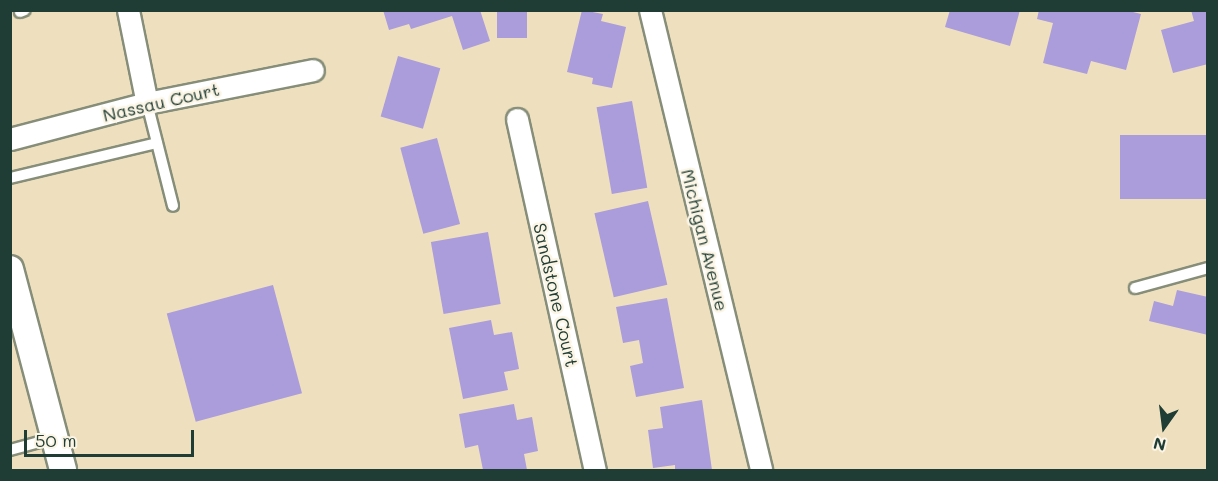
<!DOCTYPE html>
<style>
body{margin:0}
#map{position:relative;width:1218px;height:481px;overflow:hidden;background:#eee0be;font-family:Mali,sans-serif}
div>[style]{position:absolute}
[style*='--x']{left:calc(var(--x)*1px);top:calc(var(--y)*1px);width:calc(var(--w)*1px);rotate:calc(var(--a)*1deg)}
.building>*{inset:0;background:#ab9cdb;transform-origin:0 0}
.roads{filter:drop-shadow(2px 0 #868e79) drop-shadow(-2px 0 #868e79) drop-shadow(0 2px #868e79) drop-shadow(0 -2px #868e79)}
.service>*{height:10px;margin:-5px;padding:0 5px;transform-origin:5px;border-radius:5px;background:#fff}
.minor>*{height:21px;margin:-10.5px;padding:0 10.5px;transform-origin:10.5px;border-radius:10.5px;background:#fff}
.tertiary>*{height:26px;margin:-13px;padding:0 13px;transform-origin:13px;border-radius:13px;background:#fff}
span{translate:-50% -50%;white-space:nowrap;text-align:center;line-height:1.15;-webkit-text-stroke:5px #fcf5e5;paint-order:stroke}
.street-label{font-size:18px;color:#1f3d34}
.frame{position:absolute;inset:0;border:12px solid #1f3d34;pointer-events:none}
.north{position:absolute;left:1134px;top:397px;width:60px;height:60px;-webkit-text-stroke:4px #fcf5e5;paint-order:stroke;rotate:194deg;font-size:16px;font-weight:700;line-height:24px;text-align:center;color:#1f3d34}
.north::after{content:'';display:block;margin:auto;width:21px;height:27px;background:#1f3d34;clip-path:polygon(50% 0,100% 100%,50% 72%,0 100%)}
.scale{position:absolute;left:24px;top:430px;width:170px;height:27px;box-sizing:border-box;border:3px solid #1f3d34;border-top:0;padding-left:8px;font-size:18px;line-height:21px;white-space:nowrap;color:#1f3d34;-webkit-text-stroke:4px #fcf5e5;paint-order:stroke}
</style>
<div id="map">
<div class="building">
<i style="clip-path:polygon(383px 10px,480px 10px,490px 41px,463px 50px,452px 16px,411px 29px,409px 24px,389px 30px)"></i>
<i style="left:497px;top:10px;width:30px;height:28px"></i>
<i style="clip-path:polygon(582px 10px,603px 14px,601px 21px,626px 27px,612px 88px,592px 84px,593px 78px,567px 72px)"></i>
<i style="clip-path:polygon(950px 10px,1020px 10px,1010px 46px,945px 27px)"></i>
<i style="clip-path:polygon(1039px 10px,1125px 10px,1141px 14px,1126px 70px,1091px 61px,1087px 74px,1043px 63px,1053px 23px,1037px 19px)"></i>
<i style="clip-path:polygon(1191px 10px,1208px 10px,1208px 64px,1173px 73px,1161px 30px,1194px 21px)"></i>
<i style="left:398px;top:56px;width:44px;height:63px;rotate:16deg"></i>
<i style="left:632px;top:101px;width:88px;height:36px;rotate:80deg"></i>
<i style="left:1208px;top:135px;width:64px;height:88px;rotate:90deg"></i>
<i style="left:437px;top:138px;width:89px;height:38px;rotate:75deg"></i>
<i style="left:648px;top:201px;width:86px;height:55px;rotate:77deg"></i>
<i style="left:488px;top:232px;width:73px;height:58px;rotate:80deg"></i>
<i style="left:273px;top:285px;width:112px;height:110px;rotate:75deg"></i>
<i style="clip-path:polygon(1177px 290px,1208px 297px,1208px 335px,1149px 321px,1154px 301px,1173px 306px)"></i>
<i style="clip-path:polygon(667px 298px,684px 388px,636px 397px,630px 366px,643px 363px,639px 340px,623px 343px,616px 307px)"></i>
<i style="clip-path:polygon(491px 320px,494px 335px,512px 332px,519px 369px,504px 372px,508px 390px,463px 399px,449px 328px)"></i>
<i style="clip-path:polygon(702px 400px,712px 470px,675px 470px,675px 465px,653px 468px,648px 430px,663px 428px,660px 407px)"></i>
<i style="clip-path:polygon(514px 404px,517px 420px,532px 417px,538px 451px,524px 454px,527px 470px,483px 470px,478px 445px,465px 448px,459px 414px)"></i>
</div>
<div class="roads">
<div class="service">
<i style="--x:20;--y:12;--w:5;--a:-22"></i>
<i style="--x:147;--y:103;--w:106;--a:75.8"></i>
<i style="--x:10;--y:178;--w:151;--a:-13.4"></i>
<i style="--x:1135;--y:288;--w:76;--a:-15.3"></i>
<i style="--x:10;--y:450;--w:46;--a:-15.3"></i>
</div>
<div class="minor">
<i style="--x:128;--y:10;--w:95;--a:78.5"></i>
<i style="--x:650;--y:10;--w:473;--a:76.4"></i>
<i style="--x:517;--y:119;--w:360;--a:77.5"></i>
<i style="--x:10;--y:139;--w:142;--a:-14.7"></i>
<i style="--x:147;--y:103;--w:169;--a:-11.2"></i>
</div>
<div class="tertiary">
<i style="--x:10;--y:269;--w:208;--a:75.2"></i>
</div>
</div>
<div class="street-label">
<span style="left:161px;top:102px;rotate:-13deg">Nassau Court</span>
<span style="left:705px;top:240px;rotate:76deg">Michigan Avenue</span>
<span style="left:556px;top:295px;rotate:77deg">Sandstone Court</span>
</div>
<div class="frame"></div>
<div class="north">N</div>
<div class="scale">50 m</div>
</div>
